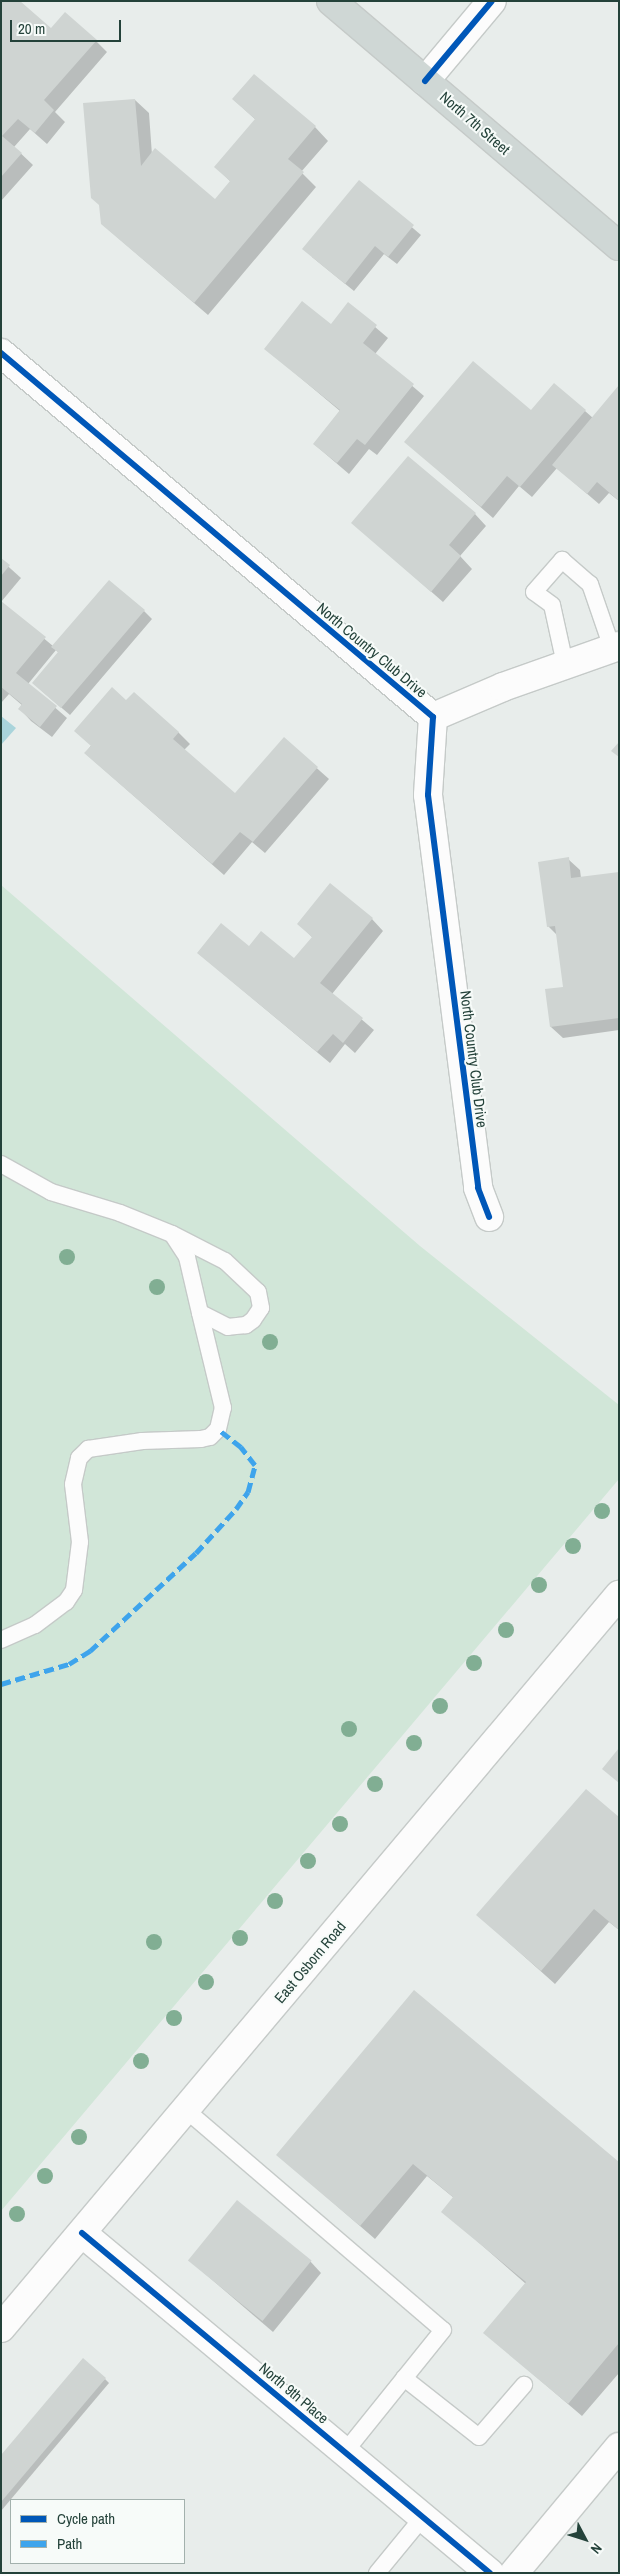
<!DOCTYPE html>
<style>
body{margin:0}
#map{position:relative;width:620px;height:2574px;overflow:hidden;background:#e8edeb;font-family:"Archivo Narrow",sans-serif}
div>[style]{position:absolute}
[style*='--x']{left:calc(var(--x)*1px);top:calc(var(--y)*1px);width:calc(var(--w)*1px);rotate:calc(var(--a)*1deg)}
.green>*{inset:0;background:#d1e6d8}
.water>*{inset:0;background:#a9d4db}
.shadow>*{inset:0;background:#0003}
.building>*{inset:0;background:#cfd4d2;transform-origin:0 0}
.roads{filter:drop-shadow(1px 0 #c5cac8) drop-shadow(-1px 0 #c5cac8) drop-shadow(0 1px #c5cac8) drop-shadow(0 -1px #c5cac8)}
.service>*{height:16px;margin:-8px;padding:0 8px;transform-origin:8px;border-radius:8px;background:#fcfcfc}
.minor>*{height:28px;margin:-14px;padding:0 14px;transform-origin:14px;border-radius:14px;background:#fcfcfc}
.secondary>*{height:28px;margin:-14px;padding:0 14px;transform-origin:14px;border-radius:14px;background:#fcfcfc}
.primary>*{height:28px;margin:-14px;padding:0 14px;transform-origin:14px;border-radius:14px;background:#cfd7d5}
.quiet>*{height:5px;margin-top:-2.5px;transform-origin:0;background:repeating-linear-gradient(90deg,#3ea4ec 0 10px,transparent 0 15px)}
.cycleway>*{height:6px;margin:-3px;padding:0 3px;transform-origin:3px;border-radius:3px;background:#0057b8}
.trees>*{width:16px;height:16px;margin:-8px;border-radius:50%;background:#81ae93}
span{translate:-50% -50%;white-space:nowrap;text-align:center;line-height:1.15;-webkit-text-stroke:4px #f7fbf9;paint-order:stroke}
.street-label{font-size:15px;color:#24423a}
.frame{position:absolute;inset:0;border:2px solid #24423a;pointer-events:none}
.legend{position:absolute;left:10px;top:2499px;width:175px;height:65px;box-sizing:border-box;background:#f7fbf9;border:1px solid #a3b1ad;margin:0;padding:6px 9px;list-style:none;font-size:15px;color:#24423a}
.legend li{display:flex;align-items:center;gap:10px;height:25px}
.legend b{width:25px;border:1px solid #a3b1ad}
.north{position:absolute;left:560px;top:2514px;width:50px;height:50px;-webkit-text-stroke:4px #f7fbf9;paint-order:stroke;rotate:130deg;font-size:14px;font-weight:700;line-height:20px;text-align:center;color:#24423a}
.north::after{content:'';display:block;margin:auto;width:18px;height:22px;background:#24423a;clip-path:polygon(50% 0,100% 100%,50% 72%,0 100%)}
.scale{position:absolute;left:10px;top:20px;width:111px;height:22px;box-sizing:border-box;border:2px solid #24423a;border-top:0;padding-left:6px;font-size:15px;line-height:18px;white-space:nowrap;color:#24423a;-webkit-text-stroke:4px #f7fbf9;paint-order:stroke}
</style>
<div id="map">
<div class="green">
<i style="clip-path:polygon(1px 885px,420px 1246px,619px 1405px,619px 1479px,1px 2211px)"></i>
</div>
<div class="water">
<i style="clip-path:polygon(1px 716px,16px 728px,1px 745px)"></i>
</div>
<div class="shadow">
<i style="clip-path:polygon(1px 1px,51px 30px,96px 41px,107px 52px,55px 112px,65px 122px,47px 144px,30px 129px,14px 147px,33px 165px,1px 201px)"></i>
<i style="clip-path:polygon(233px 99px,315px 127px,328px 141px,301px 172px,316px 187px,208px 315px,102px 224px,135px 100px,149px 113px,152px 155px,215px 201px,231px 182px,216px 167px,256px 120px)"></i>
<i style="clip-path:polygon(359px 182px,421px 235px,397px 264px,384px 254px,354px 291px,312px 257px)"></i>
<i style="clip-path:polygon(348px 304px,388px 338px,375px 354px,424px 396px,377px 455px,369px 449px,349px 474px,314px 444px,340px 411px,266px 349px,331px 326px)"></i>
<i style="clip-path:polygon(619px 387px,619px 501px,609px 493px,599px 504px,557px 468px,532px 497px,519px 486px,493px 518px,406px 442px,531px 412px,585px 411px,593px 418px)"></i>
<i style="clip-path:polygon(475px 514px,486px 526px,460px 556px,472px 569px,443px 602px,353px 523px)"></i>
<i style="clip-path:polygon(1px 560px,21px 578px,1px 602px)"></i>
<i style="clip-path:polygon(1px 603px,53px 646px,144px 611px,152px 619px,70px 715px,42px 691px,59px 653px,56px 650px,28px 684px,67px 718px,52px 737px,31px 721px,20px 709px,23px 706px,9px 694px,1px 703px)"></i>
<i style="clip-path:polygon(127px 702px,178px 732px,190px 744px,184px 750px,236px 795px,284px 739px,329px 779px,265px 853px,252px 842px,224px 875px,85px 753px)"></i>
<i style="clip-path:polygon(568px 859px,580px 870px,581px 878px,619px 873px,619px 1030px,563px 1038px,551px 1027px,564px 988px,557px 935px,548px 926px)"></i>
<i style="clip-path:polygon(372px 919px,383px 931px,332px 994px,374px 1030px,355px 1053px,345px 1044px,330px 1063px,198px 953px,249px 948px,295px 960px,313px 938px,299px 924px)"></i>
<i style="clip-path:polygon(619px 1819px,619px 1930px,609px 1922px,555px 1984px,478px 1915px)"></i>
<i style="clip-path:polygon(278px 2155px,619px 2164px,619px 2373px,582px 2416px,485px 2333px,526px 2284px,443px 2211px,454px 2198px,427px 2176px,375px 2239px)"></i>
<i style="clip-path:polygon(189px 2260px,310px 2261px,321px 2273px,273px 2332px)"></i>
<i style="clip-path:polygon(105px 2379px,109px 2383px,1px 2511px,1px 2457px)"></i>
</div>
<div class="building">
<i style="clip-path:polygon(1px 1px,20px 1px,51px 28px,65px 12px,97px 40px,44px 100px,54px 110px,35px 133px,18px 119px,2px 136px,22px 153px,1px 177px)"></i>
<i style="clip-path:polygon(254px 74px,316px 126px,288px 159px,304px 172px,194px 303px,101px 224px,99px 205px,91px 198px,83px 103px,135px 99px,141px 166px,155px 148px,215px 199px,230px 181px,214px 167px,255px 119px,232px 99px)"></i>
<i style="clip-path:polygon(359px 180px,414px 225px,388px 257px,375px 246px,345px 284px,302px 249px)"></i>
<i style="clip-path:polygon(302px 301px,331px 324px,348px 302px,377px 325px,363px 343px,414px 384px,365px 445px,357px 439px,337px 463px,313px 444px,340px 410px,264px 349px)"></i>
<i style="clip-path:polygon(473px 361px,531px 410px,554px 383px,586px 410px,520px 487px,507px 476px,481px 507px,404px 442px)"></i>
<i style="clip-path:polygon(619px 385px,619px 501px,597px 482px,587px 494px,552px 465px)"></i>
<i style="clip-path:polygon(408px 456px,476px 513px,449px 545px,461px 556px,431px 592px,351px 523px)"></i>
<i style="clip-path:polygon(1px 558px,10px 565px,1px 576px)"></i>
<i style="clip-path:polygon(109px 580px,145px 610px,61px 708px,32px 683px,58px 652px,51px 647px)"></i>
<i style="clip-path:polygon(1px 601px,46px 637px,16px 673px,57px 706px,40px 727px,18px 709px,22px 704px,1px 687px)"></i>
<i style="clip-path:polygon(112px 687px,126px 700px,134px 692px,179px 732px,173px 739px,235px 793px,284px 737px,318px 767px,253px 842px,240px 832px,212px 864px,84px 753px,91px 746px,74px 731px)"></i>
<i style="clip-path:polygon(619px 742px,619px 757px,611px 751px)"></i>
<i style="clip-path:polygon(569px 857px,571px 878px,619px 872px,619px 1018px,550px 1027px,545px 989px,563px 987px,555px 926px,547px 927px,538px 862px)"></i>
<i style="clip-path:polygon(330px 883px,373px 918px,320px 983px,363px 1018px,343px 1043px,333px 1034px,317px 1052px,197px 953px,221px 923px,249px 946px,261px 931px,294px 958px,312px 937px,297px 924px)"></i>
<i style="clip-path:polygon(619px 1748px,619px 1783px,602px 1769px)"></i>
<i style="clip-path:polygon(586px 1789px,619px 1817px,619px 1930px,594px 1909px,541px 1971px,476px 1915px)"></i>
<i style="clip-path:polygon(414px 1990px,619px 2162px,619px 2343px,568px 2404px,483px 2333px,526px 2282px,441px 2212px,453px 2197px,413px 2164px,360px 2226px,276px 2155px)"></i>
<i style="left:237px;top:2200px;width:96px;height:78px;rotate:39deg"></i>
<i style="clip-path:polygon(83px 2358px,106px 2378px,1px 2502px,1px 2455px)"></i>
</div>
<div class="roads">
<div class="service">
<i style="--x:565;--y:664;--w:60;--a:-102.4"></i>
<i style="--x:552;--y:605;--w:22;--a:-144"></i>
<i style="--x:534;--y:592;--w:43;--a:-48.8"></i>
<i style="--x:562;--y:560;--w:37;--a:41"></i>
<i style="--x:590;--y:584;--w:68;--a:71"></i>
<i style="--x:1;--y:1164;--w:57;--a:29.2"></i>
<i style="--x:51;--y:1192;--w:72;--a:16.9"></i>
<i style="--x:120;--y:1213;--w:56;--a:22"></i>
<i style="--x:172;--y:1234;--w:59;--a:27"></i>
<i style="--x:225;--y:1261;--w:45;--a:43.2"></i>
<i style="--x:258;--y:1292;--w:16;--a:79"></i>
<i style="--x:261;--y:1308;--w:14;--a:124"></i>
<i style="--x:253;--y:1320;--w:9;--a:144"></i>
<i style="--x:246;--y:1325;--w:18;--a:174"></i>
<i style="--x:228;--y:1327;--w:31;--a:-153"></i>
<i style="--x:200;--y:1313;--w:57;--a:-103.1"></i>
<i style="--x:187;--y:1257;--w:27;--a:-123"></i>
<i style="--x:1;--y:1640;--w:37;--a:-24"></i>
<i style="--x:35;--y:1625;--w:39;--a:-37"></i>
<i style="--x:66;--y:1602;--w:14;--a:-56"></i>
<i style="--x:74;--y:1590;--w:48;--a:-82.9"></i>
<i style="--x:80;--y:1542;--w:58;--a:-96.9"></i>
<i style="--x:73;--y:1484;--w:27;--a:-77"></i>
<i style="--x:79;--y:1458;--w:13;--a:-45"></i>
<i style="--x:88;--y:1449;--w:55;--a:-8.4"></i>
<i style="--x:142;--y:1441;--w:59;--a:-1.9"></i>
<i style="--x:201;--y:1439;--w:9;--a:-13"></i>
<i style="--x:210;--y:1437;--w:11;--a:-45"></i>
<i style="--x:218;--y:1429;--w:22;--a:-77"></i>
<i style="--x:223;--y:1408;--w:98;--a:-103.6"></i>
<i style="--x:186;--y:2110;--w:338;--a:40.6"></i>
<i style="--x:443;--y:2330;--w:156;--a:128.8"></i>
<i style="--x:404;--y:2378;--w:95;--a:38.2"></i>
<i style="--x:479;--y:2437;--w:69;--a:-49.1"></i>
<i style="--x:377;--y:2573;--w:72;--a:-50.6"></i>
</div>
<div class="minor">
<i style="--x:425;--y:81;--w:104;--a:-50.1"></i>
<i style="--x:1;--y:353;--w:565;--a:40.12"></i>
<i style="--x:433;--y:717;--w:78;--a:93.7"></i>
<i style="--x:428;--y:795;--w:396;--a:82.7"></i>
<i style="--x:478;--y:1188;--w:31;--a:69"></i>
<i style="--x:433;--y:717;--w:76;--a:-23.2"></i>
<i style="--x:503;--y:687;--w:123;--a:-19.5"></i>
<i style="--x:82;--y:2233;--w:531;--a:39.81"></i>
<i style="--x:514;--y:2573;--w:164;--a:-50.2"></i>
</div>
<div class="secondary">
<i style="--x:1;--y:2328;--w:959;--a:-49.87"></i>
</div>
<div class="primary">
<i style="--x:331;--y:1;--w:378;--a:40.4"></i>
</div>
</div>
<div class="quiet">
<i style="--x:1;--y:1684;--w:71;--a:-16.4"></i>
<i style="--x:69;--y:1664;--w:25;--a:-32"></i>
<i style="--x:90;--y:1651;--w:144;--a:-42.8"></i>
<i style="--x:196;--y:1553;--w:59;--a:-47.7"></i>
<i style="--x:236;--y:1509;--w:21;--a:-55"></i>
<i style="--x:248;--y:1492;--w:28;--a:-75"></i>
<i style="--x:255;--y:1465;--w:23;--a:-128"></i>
<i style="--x:241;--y:1447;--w:29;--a:-142"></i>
</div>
<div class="cycleway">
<i style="--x:425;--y:81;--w:104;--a:-50.1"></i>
<i style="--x:1;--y:353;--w:565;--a:40.12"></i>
<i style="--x:433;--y:717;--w:78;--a:93.7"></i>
<i style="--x:428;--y:795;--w:396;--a:82.7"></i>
<i style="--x:478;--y:1188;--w:31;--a:69"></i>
<i style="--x:82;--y:2233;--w:531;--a:39.81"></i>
</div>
<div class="trees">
<i style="left:67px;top:1257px"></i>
<i style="left:157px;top:1287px"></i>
<i style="left:270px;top:1342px"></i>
<i style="left:602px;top:1511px"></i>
<i style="left:573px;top:1546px"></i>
<i style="left:539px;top:1585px"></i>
<i style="left:506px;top:1630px"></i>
<i style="left:474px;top:1663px"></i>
<i style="left:440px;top:1706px"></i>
<i style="left:349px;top:1729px"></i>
<i style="left:414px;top:1743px"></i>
<i style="left:375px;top:1784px"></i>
<i style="left:340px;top:1824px"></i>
<i style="left:308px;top:1861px"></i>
<i style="left:275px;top:1901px"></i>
<i style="left:240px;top:1938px"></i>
<i style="left:154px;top:1942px"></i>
<i style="left:206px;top:1982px"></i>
<i style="left:174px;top:2018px"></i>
<i style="left:141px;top:2061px"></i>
<i style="left:79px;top:2137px"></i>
<i style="left:45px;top:2176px"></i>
<i style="left:17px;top:2214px"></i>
</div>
<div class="street-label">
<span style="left:475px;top:123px;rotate:41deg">North 7th Street</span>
<span style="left:372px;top:650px;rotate:40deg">North Country Club Drive</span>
<span style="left:474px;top:1059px;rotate:83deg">North Country Club Drive</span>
<span style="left:310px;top:1962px;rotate:-50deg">East Osborn Road</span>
<span style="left:294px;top:2393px;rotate:40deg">North 9th Place</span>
</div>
<div class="frame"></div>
<ul class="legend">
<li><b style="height:6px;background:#0057b8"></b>Cycle path</li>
<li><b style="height:6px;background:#3ea4ec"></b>Path</li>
</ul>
<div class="north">N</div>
<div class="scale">20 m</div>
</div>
